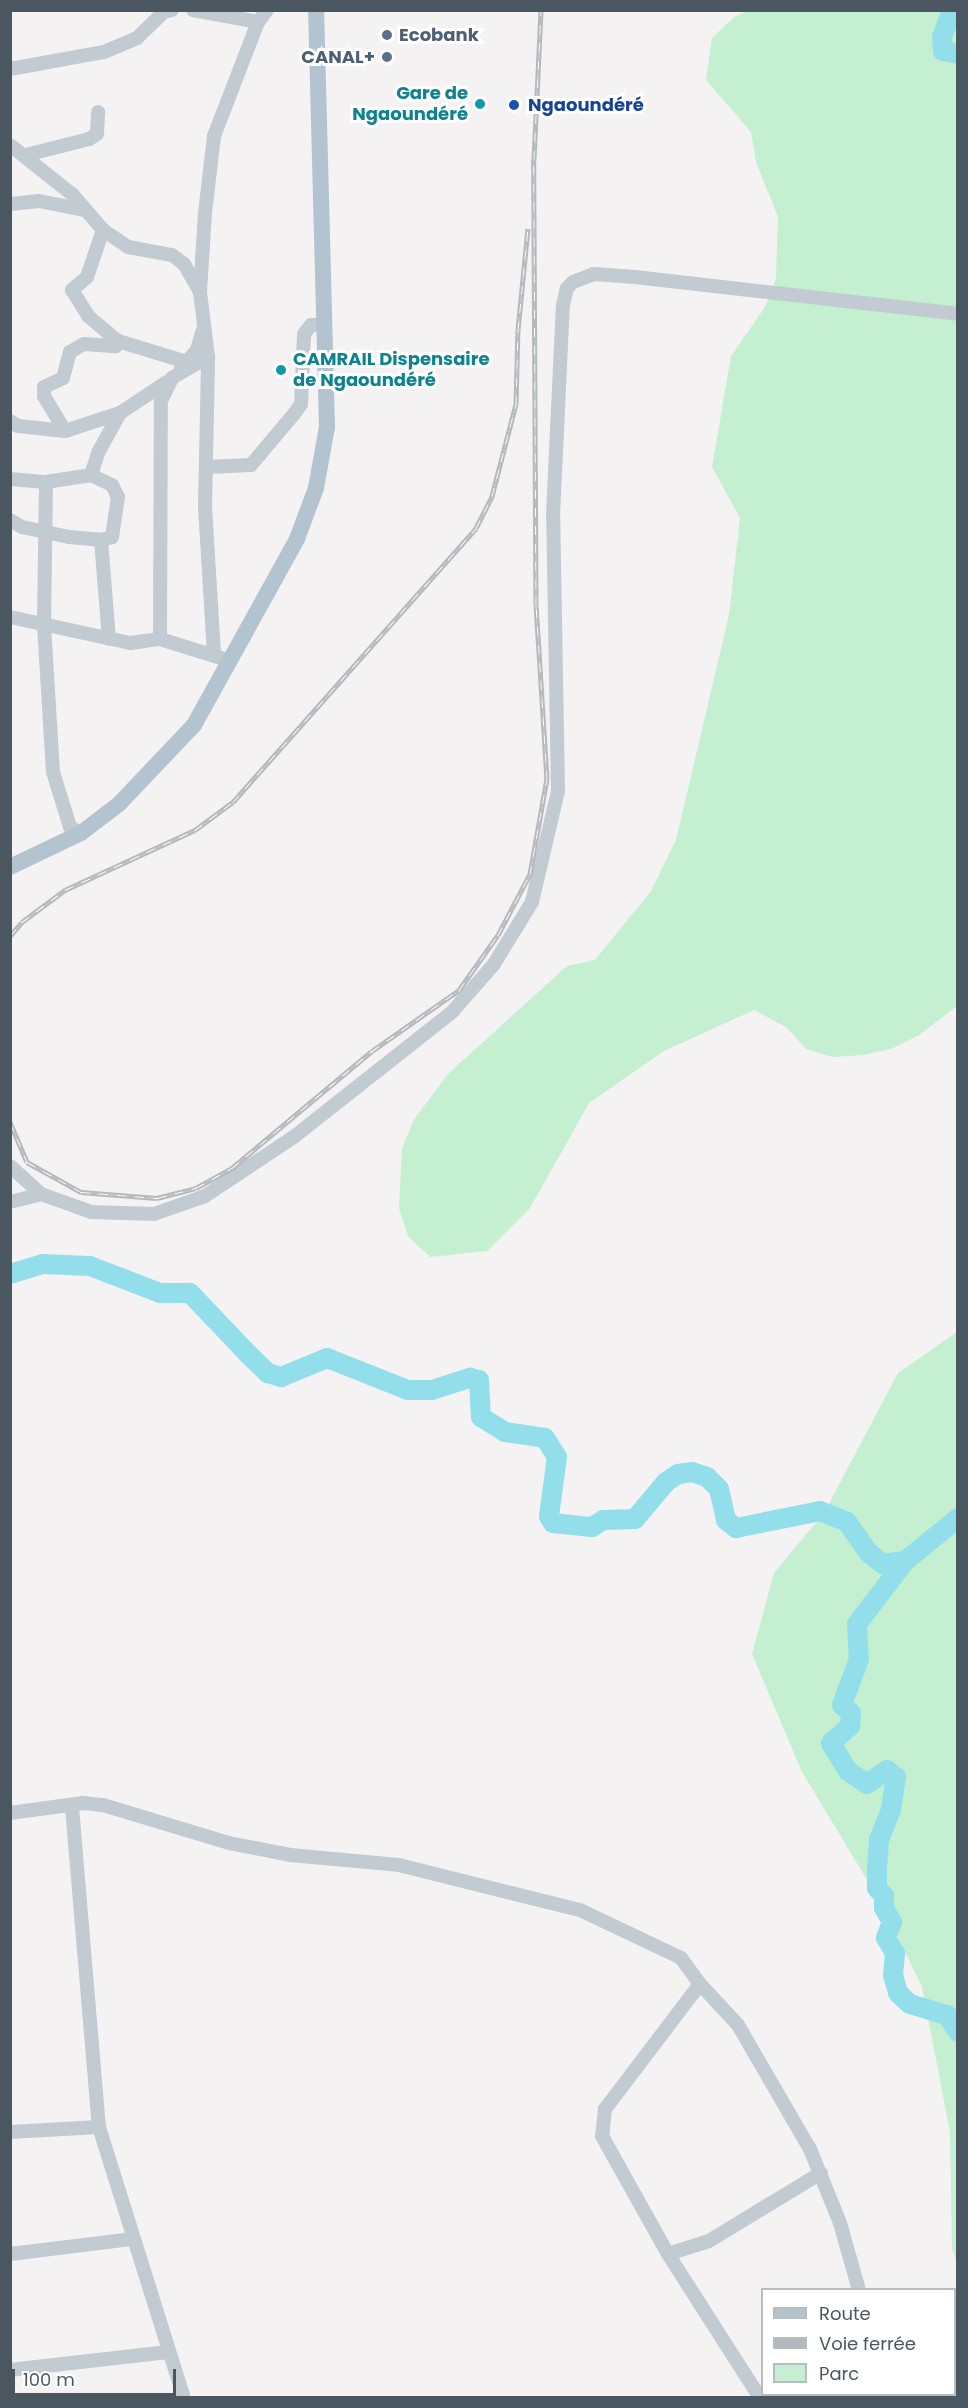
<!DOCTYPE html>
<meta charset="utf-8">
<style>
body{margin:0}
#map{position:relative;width:968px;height:2408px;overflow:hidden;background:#f4f2f3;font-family:Poppins,sans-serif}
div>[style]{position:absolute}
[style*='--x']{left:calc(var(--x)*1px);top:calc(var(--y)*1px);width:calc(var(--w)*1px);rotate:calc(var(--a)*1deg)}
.green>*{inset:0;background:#c4efd1}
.river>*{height:20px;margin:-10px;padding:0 10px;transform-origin:10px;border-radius:10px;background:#92dfeb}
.minor>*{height:14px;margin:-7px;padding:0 7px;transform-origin:7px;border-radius:7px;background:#c1cbd1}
.major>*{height:16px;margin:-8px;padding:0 8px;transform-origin:8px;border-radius:8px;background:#b3c4d0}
.rail>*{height:5px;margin-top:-2.5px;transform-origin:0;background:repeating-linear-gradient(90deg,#fff 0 9px,#b5b8bc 0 18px);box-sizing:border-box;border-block:2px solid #b5b8bc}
.dots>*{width:16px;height:16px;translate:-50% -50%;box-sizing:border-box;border:3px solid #fff;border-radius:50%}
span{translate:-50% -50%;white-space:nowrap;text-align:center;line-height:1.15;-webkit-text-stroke:6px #fff;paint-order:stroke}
.service-label{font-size:18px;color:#4e5e75;font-weight:700}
.left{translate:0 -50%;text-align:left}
.right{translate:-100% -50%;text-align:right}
.culture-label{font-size:18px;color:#0d838f;font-weight:700}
.transit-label{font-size:18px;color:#164399;font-weight:700}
.frame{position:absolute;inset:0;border:12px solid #4a5760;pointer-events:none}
.legend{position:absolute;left:761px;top:2288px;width:195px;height:108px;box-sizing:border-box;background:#fff;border:2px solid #b7bcbf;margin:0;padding:8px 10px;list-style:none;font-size:18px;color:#4a5760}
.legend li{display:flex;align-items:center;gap:12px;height:30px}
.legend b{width:30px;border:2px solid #b7bcbf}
.scale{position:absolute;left:12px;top:2369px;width:164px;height:27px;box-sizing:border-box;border:3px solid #4a5760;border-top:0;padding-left:8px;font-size:18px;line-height:21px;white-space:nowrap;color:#4a5760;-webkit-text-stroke:4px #fff;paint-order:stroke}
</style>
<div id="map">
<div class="green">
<i style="clip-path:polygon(748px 11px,957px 11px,957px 1006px,919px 1035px,891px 1049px,863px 1055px,833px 1057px,806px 1049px,786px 1027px,754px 1010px,664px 1051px,589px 1103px,530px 1208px,487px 1251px,430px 1257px,408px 1236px,399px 1208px,402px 1149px,413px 1121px,448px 1074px,567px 966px,595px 960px,651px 891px,676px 840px,729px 615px,740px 518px,712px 467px,731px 356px,765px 307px,776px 278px,778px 217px,756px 162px,751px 132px,706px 80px,712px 38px,734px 17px)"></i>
<i style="clip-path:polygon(957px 1332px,958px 1332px,957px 2263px,952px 2248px,950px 2132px,922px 1987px,884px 1908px,802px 1772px,752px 1654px,774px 1573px,824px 1513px,898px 1373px)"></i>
</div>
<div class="river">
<i style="--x:952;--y:10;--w:29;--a:110"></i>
<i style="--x:942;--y:37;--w:14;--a:86"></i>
<i style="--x:943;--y:51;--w:15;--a:11"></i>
<i style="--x:10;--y:1274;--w:34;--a:-17"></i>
<i style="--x:42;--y:1264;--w:48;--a:2.4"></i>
<i style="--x:90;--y:1266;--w:75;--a:21.1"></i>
<i style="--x:160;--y:1293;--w:30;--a:0"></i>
<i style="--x:190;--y:1293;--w:84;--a:46.4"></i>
<i style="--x:248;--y:1354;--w:28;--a:44"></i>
<i style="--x:268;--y:1373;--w:14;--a:17"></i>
<i style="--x:281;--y:1377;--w:50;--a:-22.4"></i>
<i style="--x:327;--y:1358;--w:87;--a:21.6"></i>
<i style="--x:408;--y:1390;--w:24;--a:0"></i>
<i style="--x:432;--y:1390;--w:40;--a:-18"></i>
<i style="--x:470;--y:1378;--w:9;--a:13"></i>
<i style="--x:479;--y:1380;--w:37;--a:87"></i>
<i style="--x:481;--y:1417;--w:28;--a:32"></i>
<i style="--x:505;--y:1432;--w:40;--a:8.5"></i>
<i style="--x:545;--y:1438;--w:22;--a:58"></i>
<i style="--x:557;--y:1457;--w:60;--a:97.7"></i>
<i style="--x:549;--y:1516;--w:8;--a:60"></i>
<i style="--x:553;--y:1523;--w:39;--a:6"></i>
<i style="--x:592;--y:1527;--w:13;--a:-32"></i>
<i style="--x:603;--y:1520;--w:32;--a:-2"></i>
<i style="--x:635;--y:1519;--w:48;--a:-50"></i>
<i style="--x:666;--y:1482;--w:14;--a:-34"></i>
<i style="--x:678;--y:1474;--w:14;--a:-8"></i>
<i style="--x:692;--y:1472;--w:16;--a:18"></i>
<i style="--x:707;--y:1477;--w:17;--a:45"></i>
<i style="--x:719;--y:1489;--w:32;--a:77"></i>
<i style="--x:726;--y:1520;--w:13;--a:39"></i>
<i style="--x:736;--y:1528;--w:86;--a:-11.4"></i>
<i style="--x:820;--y:1511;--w:29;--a:22"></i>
<i style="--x:847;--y:1522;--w:37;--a:55"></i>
<i style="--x:868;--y:1552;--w:19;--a:39"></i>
<i style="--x:883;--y:1564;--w:22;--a:-8"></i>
<i style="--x:958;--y:1518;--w:68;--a:140.9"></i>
<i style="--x:905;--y:1561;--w:79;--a:127.3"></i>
<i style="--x:857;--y:1624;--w:35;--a:87"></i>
<i style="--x:859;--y:1659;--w:49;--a:110.3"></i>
<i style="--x:842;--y:1705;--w:12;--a:42"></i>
<i style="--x:851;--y:1713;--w:13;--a:94"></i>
<i style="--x:850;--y:1726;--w:25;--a:138"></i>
<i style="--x:831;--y:1743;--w:33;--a:59"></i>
<i style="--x:848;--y:1771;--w:23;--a:34"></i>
<i style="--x:867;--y:1784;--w:24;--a:-35"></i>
<i style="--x:887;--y:1770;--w:11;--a:38"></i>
<i style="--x:896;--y:1777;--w:33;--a:99"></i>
<i style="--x:891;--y:1810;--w:32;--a:112"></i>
<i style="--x:879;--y:1840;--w:29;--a:94"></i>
<i style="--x:877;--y:1869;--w:19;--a:90"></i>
<i style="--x:877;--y:1888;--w:11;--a:49"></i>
<i style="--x:884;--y:1896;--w:12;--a:90"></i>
<i style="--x:884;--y:1908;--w:16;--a:60"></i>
<i style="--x:892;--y:1922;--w:17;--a:111"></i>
<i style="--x:886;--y:1938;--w:17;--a:59"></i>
<i style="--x:895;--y:1953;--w:22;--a:95"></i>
<i style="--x:893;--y:1975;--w:19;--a:74"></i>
<i style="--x:898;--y:1993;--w:16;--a:43"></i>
<i style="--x:910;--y:2004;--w:39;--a:17"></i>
<i style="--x:947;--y:2015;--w:20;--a:57"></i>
</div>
<div class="minor">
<i style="--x:193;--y:10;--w:66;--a:10.5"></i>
<i style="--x:10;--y:69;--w:96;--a:-10.3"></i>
<i style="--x:104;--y:52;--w:36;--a:-23"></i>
<i style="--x:137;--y:38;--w:37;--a:-44"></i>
<i style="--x:164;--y:12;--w:8;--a:-14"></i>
<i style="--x:10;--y:145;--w:80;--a:38.4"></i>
<i style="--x:73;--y:195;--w:46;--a:49.4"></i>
<i style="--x:103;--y:230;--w:30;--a:34"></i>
<i style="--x:128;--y:247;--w:45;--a:10.3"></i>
<i style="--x:172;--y:255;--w:15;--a:37"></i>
<i style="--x:184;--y:264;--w:30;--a:60"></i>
<i style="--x:26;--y:155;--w:65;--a:-14.3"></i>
<i style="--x:89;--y:139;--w:9;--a:-32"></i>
<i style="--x:97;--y:134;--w:22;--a:-87"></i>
<i style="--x:10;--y:204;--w:29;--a:-6"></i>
<i style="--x:39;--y:201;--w:47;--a:11.1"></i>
<i style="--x:103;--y:230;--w:50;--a:108.8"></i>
<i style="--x:87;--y:277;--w:20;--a:139"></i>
<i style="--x:72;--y:290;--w:31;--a:58"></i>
<i style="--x:88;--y:316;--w:39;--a:40"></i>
<i style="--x:118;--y:341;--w:65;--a:17"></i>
<i style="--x:180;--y:360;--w:6;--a:51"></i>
<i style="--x:181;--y:368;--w:24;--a:-48"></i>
<i style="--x:197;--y:350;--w:19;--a:-74"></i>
<i style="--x:10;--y:421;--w:9;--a:32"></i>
<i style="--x:18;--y:426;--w:47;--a:6.1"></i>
<i style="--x:65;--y:431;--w:58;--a:-18.1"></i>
<i style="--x:120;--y:413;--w:56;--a:-33.4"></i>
<i style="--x:65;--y:431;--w:41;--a:-121"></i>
<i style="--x:44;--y:396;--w:9;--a:-90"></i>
<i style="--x:44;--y:387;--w:21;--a:-25"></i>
<i style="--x:63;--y:378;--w:27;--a:-75"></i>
<i style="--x:70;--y:352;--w:16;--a:-30"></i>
<i style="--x:84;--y:344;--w:32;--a:4"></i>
<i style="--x:116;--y:346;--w:5;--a:-68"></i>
<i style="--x:206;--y:467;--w:45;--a:-2.5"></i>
<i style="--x:251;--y:465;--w:67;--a:-49.9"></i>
<i style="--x:294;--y:414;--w:12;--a:-55"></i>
<i style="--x:301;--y:404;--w:70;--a:-87.5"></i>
<i style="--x:304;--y:334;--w:11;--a:-52"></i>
<i style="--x:311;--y:325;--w:13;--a:0"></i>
<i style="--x:10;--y:479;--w:36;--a:5"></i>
<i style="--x:46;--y:482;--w:46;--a:-8.8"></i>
<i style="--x:91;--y:475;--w:25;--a:-72"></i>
<i style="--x:99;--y:451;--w:43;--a:-61.1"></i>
<i style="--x:46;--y:482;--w:143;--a:90.8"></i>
<i style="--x:44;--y:625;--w:147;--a:86.5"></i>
<i style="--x:53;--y:772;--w:58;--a:72.8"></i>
<i style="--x:70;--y:827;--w:13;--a:29"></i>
<i style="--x:10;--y:520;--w:14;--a:30"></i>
<i style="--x:22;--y:527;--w:48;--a:12"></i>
<i style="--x:69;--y:537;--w:32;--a:5"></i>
<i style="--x:101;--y:540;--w:11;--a:-15"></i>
<i style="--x:112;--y:537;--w:40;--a:-81.5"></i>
<i style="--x:118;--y:497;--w:13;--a:-117"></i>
<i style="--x:112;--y:485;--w:23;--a:-155"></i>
<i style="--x:101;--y:540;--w:99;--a:85.4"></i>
<i style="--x:10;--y:617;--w:123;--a:12.2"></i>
<i style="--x:130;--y:643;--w:30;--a:-8"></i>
<i style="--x:160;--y:639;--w:64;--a:17.3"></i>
<i style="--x:160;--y:639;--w:238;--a:-89.8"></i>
<i style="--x:161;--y:401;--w:25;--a:-64"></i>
<i style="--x:172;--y:378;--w:42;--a:-30.3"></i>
<i style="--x:214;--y:654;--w:148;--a:-93.5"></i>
<i style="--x:205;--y:506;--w:149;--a:-88.8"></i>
<i style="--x:208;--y:357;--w:65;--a:-97"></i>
<i style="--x:200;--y:292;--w:79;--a:-86.4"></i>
<i style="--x:205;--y:213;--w:78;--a:-83.3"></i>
<i style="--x:214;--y:136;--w:122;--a:-68.9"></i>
<i style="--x:258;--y:22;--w:15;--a:-53"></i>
<i style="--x:10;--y:1166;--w:42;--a:42.1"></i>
<i style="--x:41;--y:1194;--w:53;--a:19.8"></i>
<i style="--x:91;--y:1212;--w:63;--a:1.8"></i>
<i style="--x:154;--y:1214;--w:54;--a:-19.4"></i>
<i style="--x:205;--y:1196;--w:108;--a:-33.7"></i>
<i style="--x:295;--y:1136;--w:201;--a:-38.3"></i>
<i style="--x:453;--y:1011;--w:62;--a:-48.9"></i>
<i style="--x:494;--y:964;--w:73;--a:-58.5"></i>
<i style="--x:532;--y:902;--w:114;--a:-76.8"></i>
<i style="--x:558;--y:791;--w:276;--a:-91"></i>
<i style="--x:553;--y:515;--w:210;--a:-87.3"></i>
<i style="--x:563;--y:305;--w:17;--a:-77"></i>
<i style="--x:567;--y:288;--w:8;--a:-45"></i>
<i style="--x:573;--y:282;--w:22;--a:-21"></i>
<i style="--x:594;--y:274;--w:41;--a:4.2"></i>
<i style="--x:635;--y:277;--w:325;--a:6.5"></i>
<i style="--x:10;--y:1202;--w:32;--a:-14"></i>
<i style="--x:72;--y:1807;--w:321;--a:85.2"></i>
<i style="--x:99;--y:2127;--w:284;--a:72.6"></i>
<i style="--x:10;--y:1813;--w:74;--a:-7.8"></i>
<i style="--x:83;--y:1803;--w:20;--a:6"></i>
<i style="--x:103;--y:1805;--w:132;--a:16.8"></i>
<i style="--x:229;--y:1843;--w:62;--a:11.1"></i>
<i style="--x:290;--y:1855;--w:109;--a:5.2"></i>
<i style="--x:399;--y:1865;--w:187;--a:14"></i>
<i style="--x:580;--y:1910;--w:112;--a:25.4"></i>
<i style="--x:681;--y:1958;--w:32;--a:54"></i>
<i style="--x:700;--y:1984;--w:157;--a:127.2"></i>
<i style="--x:605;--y:2109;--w:27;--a:96"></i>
<i style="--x:602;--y:2136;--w:135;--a:60.8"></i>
<i style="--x:668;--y:2254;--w:171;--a:57.4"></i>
<i style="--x:700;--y:1984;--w:56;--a:47.2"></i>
<i style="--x:738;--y:2025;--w:143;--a:59.9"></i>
<i style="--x:810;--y:2149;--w:80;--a:67.9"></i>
<i style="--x:840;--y:2223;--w:70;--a:74.2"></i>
<i style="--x:10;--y:2132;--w:89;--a:-3.2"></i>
<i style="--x:10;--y:2254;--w:124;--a:-7"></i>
<i style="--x:668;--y:2254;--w:43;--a:-17.6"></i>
<i style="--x:709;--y:2241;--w:131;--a:-31.3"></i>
<i style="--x:10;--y:2370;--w:159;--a:-6.5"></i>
<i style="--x:890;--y:2394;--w:4;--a:76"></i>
</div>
<div class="major">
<i style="--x:10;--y:867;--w:79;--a:-25.6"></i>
<i style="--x:81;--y:833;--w:48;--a:-37.3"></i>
<i style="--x:119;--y:804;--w:109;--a:-46.5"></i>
<i style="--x:194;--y:725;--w:213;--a:-61"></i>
<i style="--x:297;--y:539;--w:54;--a:-69.6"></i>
<i style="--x:316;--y:488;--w:62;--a:-79.8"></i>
<i style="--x:327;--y:427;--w:417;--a:-91.5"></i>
</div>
<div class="rail">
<i style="--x:10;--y:936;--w:18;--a:-49"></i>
<i style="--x:22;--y:922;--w:54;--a:-36.7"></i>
<i style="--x:65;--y:890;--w:143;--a:-24.8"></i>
<i style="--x:195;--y:830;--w:47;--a:-36.4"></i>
<i style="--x:233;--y:802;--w:366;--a:-48.4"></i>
<i style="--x:476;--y:528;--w:36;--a:-63"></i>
<i style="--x:492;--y:496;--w:95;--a:-75.4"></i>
<i style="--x:516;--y:404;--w:74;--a:-88.5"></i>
<i style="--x:518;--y:330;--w:102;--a:-84.4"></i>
<i style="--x:10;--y:1122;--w:43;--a:67"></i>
<i style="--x:27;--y:1162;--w:62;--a:29.1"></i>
<i style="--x:81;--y:1192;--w:76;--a:4.5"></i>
<i style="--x:157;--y:1198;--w:40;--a:-14.4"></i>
<i style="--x:196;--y:1188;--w:41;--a:-29.1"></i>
<i style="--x:232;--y:1168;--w:182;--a:-39.9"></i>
<i style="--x:372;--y:1051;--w:106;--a:-35"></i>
<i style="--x:459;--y:990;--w:67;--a:-54.7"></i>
<i style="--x:498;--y:935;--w:69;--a:-62.3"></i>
<i style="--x:530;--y:874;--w:97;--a:-79.9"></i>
<i style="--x:547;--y:779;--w:173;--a:-93.6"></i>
<i style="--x:536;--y:606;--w:447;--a:-90.3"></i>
<i style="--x:534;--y:159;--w:149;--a:-87.3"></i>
</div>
<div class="dots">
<i style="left:387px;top:35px;background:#5c6f8a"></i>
<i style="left:387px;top:57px;background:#5c6f8a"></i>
<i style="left:480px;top:104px;background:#0f9aa8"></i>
<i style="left:514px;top:105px;background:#1a4fb4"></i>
<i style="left:281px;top:370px;background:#0f9aa8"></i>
</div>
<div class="service-label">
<span class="left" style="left:399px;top:35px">Ecobank</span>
<span class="right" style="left:375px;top:57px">CANAL+</span>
</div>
<div class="culture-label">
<span class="right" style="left:468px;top:104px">Gare de<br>Ngaoundéré</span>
<span class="left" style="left:293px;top:370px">CAMRAIL Dispensaire<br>de Ngaoundéré</span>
</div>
<div class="transit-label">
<span class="left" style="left:528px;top:105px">Ngaoundéré</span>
</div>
<div class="frame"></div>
<ul class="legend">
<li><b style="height:8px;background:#b3c4d0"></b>Route</li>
<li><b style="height:8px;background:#b5b8bc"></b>Voie ferrée</li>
<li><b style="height:16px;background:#c4efd1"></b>Parc</li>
</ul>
<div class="scale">100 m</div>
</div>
